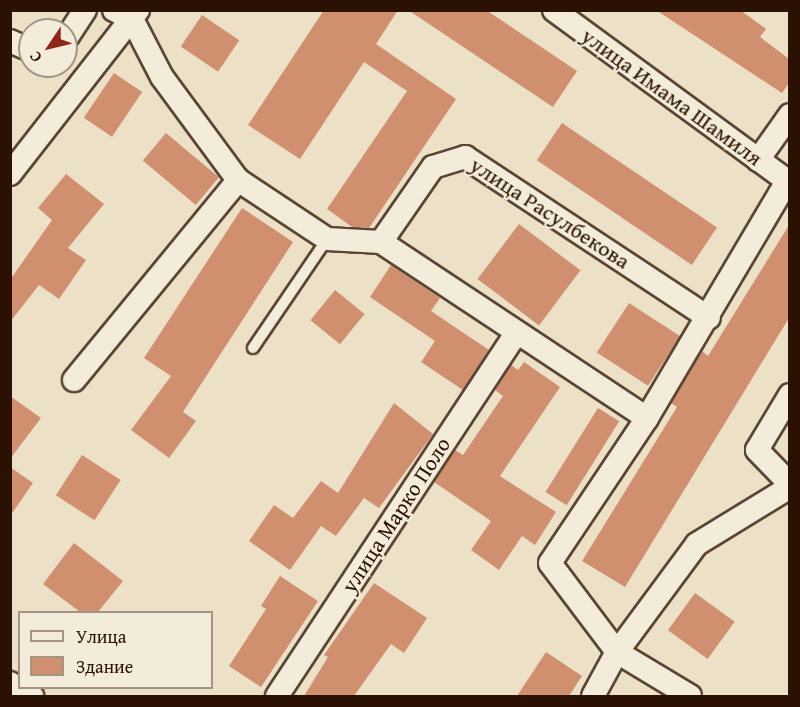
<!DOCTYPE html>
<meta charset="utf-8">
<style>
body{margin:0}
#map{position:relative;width:800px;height:707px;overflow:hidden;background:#ece1c6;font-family:"Gentium Book Plus",serif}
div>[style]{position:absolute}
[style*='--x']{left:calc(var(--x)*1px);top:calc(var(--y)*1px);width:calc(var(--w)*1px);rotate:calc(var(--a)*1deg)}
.building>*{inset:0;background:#d09070;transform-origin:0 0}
.roads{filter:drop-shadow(2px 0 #5a4534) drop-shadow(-2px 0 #5a4534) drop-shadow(0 2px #5a4534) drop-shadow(0 -2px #5a4534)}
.lane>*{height:10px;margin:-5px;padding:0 5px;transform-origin:5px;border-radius:5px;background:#f3ecda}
.street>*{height:22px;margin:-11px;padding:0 11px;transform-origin:11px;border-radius:11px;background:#f3ecda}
span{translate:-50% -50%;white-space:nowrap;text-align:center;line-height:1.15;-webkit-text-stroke:4.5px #f3ecda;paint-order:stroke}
.street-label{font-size:22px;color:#2a1103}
.frame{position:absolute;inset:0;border:12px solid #2a1103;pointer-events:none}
.legend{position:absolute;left:18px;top:611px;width:195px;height:78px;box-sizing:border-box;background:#f3ecda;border:2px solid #a39484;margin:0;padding:8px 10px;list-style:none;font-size:18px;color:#2a1103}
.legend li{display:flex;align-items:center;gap:12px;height:30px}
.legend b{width:30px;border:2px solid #a39484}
.north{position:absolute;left:18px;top:18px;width:60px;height:60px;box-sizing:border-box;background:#f3ecda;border:2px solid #a39484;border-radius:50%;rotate:235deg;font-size:16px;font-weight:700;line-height:24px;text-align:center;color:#2a1103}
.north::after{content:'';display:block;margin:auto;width:21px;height:27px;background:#8f2418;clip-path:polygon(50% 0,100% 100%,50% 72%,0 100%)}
</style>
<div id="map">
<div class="building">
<i style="clip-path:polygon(324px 10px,398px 10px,376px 44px,456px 99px,369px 228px,352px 227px,327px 209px,407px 91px,364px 62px,300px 159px,248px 125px)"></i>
<i style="clip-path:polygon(408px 10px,486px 10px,577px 71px,553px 107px)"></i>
<i style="clip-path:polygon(656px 10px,740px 10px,766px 29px,760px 37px,789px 59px,789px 83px,782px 93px)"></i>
<i style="left:202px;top:15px;width:45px;height:38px;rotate:34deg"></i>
<i style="left:114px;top:73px;width:34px;height:54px;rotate:34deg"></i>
<i style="left:562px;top:123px;width:187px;height:45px;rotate:34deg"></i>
<i style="left:166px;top:133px;width:69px;height:36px;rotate:40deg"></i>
<i style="clip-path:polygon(66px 174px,104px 204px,68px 248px,86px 260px,59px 299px,39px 285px,10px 322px,10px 280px,52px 220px,38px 208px)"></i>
<i style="clip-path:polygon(242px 208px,293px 242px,183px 412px,196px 421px,169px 458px,131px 430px,171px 376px,144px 358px)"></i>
<i style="left:519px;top:224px;width:77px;height:69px;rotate:37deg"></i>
<i style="clip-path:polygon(789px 225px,789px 318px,625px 587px,582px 561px,677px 407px,671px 403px,702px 351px,708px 356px)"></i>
<i style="clip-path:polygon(391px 265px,440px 298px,431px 311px,489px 350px,463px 390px,421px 362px,435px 341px,370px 297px)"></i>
<i style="left:335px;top:290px;width:38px;height:39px;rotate:39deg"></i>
<i style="left:629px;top:303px;width:61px;height:59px;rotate:33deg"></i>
<i style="clip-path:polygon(524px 362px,560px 387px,500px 476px,556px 512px,535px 545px,522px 536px,499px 570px,471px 550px,491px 521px,434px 482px,455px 450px,463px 455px,503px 396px,495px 390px,511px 365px,518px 370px)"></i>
<i style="clip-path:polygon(10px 396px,41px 418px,10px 459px)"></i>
<i style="clip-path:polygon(394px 403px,433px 434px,379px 508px,364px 498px,336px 536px,321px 526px,290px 570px,249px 541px,274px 505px,293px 518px,321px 481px,338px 493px)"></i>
<i style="left:598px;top:408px;width:25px;height:99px;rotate:32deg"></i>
<i style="left:82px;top:455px;width:46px;height:48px;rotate:33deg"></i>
<i style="clip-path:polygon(10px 467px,33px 483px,10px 516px)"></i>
<i style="clip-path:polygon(74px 543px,123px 581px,98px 612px,80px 612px,43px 584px)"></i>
<i style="clip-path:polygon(280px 576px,318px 601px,261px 687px,229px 666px,266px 609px,261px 606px)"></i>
<i style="clip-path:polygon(374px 583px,427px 618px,404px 653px,391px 644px,354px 696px,304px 696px,328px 657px,324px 655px)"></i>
<i style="left:695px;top:593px;width:49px;height:46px;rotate:36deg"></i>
<i style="clip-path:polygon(546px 652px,582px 676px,569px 696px,517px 696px)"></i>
</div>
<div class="roads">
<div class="lane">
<i style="--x:253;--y:348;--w:132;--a:-55.8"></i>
</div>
<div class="street">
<i style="--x:114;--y:10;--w:20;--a:27"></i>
<i style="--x:132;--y:19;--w:65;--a:62.7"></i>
<i style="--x:162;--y:77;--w:128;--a:53.6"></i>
<i style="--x:238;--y:180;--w:107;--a:33.5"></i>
<i style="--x:327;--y:239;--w:54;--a:3.2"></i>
<i style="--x:381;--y:242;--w:91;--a:-55.3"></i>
<i style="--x:433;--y:167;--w:34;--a:-17"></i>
<i style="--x:465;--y:157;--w:292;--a:33.4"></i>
<i style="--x:554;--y:10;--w:293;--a:36.2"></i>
<i style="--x:66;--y:39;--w:35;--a:-57"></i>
<i style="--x:10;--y:41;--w:22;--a:24"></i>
<i style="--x:758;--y:160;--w:55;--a:-54.6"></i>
<i style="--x:10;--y:174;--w:208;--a:-52"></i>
<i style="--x:381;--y:242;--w:319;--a:33.5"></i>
<i style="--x:74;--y:380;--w:259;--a:-50.6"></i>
<i style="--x:790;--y:395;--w:64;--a:121"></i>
<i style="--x:757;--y:450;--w:47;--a:45.9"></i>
<i style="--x:10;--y:683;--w:26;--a:31"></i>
<i style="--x:277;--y:696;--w:435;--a:-56.6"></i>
<i style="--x:593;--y:696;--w:50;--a:-61.4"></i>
<i style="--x:617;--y:652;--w:134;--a:-53.5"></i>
<i style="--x:697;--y:544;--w:109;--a:-31.5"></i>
<i style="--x:690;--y:696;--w:85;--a:-148.9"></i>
<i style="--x:617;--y:652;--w:111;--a:-127"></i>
<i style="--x:550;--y:563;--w:174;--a:-56.2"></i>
<i style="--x:647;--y:418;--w:275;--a:-59.4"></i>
</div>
</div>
<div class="street-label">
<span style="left:672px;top:97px;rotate:36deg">улица Имама Шамиля</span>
<span style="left:550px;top:213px;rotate:33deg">улица Расулбекова</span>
<span style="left:396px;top:515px;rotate:-57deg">улица Марко Поло</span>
</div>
<div class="frame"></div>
<ul class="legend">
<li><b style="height:8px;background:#f3ecda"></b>Улица</li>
<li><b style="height:16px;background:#d09070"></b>Здание</li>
</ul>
<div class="north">С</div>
</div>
